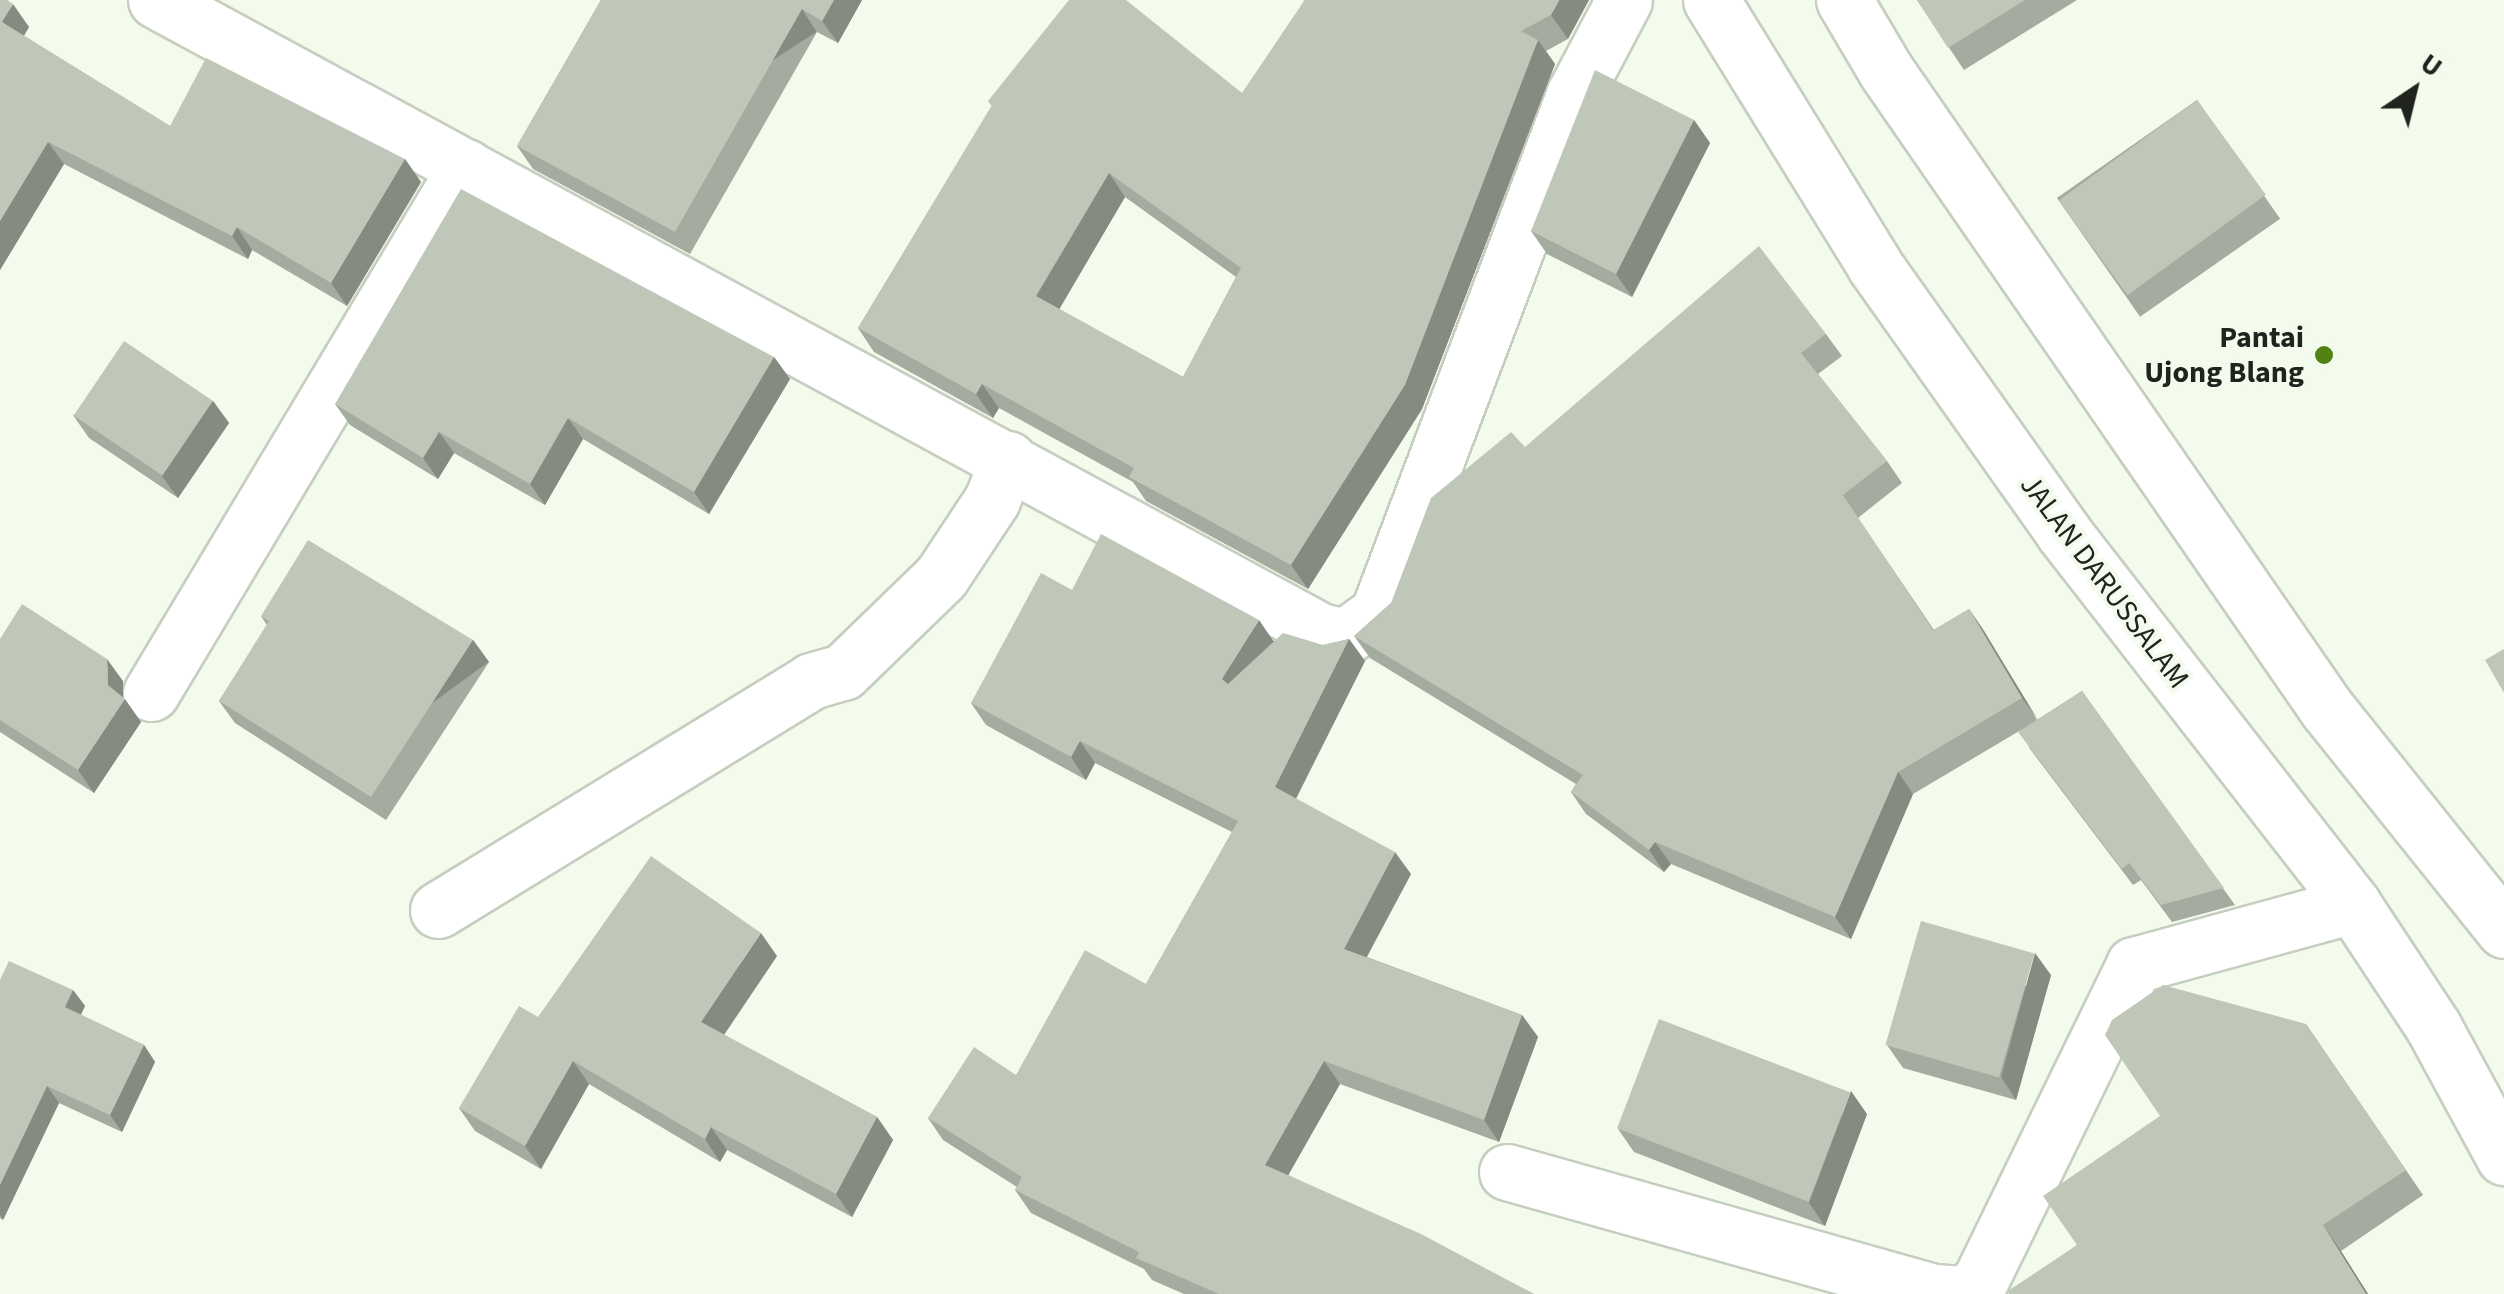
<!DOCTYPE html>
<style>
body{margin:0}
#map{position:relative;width:2504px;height:1294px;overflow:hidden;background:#f2fbec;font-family:"Source Sans 3",sans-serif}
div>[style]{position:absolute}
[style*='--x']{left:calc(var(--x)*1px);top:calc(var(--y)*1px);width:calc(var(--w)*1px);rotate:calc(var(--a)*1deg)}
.roads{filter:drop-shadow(2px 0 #c6cec0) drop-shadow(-2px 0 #c6cec0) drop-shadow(0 2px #c6cec0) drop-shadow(0 -2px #c6cec0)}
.minor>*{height:55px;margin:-27.5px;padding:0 27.5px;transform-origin:27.5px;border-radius:27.5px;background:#fff}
.wall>*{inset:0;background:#a4ab9f;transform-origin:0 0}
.shaded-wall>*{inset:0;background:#868b82;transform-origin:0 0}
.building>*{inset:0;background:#bfc7b9;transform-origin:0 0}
.dots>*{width:28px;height:28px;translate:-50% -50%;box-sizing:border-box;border:5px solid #f2fbec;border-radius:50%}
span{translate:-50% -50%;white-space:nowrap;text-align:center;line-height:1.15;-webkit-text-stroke:8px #f2fbec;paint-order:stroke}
.poi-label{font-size:30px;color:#20231e;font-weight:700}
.right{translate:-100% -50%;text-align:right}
.street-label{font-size:30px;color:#20231e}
.north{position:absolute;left:2364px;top:40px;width:100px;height:100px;-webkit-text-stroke:8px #f2fbec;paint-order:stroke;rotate:35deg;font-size:28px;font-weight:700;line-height:40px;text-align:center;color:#20231e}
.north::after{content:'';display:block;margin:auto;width:35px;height:45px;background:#20231e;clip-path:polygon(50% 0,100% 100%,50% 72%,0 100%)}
</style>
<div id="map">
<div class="roads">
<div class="minor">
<i style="--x:156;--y:0;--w:1324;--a:28.46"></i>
<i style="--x:1320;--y:631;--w:26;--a:13"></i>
<i style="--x:1345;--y:637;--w:41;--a:-36"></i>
<i style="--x:1378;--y:613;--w:554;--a:-69.27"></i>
<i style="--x:1574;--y:95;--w:107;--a:-62.2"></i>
<i style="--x:1711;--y:0;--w:312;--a:58.3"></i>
<i style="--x:1875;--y:266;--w:326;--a:54.7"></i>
<i style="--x:2063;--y:532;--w:472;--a:52.1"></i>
<i style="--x:2353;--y:905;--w:147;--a:56.6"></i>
<i style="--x:2434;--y:1028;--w:147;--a:61.5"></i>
<i style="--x:1844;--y:0;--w:82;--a:59.4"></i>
<i style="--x:1886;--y:71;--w:776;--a:55.35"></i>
<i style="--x:2327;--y:709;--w:283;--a:51.3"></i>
<i style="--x:151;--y:693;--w:613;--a:-59.08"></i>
<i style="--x:438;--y:910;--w:438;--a:-31.5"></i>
<i style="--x:811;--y:681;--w:33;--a:-16"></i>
<i style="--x:843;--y:672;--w:136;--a:-44.1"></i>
<i style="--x:941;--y:577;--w:92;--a:-56.5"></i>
<i style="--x:992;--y:500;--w:44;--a:-68.7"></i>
<i style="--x:1507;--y:1172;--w:444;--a:15.7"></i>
<i style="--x:1934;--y:1292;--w:29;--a:4"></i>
<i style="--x:1963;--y:1294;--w:19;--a:-35"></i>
<i style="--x:1979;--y:1283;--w:354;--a:-64"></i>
<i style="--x:2134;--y:965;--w:227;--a:-15.3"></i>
</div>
</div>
<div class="wall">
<i style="clip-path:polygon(0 0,29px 27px,24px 36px,170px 126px,405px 159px,421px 182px,347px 306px,252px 250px,248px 259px,64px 164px,0 270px)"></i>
<i style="clip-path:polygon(601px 0,862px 0,838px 43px,817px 32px,690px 254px,533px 169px,517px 146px)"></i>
<i style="clip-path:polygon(evenodd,1589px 0,1568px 39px,1546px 51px,1555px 64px,1422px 409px,1308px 589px,1146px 501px,1133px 482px,999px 408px,993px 418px,874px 352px,858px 328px,992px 106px,988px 101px,1242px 93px,1589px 0,1125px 197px,1236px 277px,1183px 377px,1059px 309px,1125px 197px)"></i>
<i style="clip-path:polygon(1917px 0,2077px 0,1964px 70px)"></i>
<i style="left:2197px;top:100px;width:145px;height:171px;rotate:55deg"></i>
<i style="clip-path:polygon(1694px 120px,1710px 143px,1632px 297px,1547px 254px,1531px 231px)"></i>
<i style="clip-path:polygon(1826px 334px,1842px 356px,1818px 374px,1887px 461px,1902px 483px,1858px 518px,1934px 630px,1969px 609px,1984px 631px,2037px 720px,2082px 691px,2235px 905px,2172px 922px,2141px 880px,2133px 885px,2030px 749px,2021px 730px,1913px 794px,1851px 939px,1671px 864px,1664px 872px,1586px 814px,1571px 792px,1576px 784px,1370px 658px,1354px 636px,1391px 603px,1525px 447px)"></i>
<i style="clip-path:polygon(774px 357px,790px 379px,709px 514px,583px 439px,545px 505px,454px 453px,438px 479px,350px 425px,335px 404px)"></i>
<i style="clip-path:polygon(213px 401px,229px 423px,178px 498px,89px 438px,73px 415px)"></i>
<i style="clip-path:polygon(1072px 590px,1274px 641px,1323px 645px,1349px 639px,1365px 661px,1296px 799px,1411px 874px,1367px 957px,1522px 1015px,1538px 1037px,1499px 1142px,1340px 1084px,1288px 1175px,1534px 1294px,1184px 1294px,1152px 1280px,1144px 1269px,1031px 1213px,1015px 1190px,1017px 1187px,943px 1140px,928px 1118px,1016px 1075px,1146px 984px,1232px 832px,1095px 763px,1086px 780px,986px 725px,971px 703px)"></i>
<i style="clip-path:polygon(261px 616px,473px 640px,489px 662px,386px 820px,235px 723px,219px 701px,267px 625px)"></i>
<i style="clip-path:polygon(0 639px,123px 681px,123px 698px,141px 722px,94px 793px,0 732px)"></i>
<i style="clip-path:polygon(777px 956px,724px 1035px,877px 1117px,893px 1140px,852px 1217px,727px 1150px,720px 1162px,589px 1084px,541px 1169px,475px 1131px,459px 1108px,538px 1017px)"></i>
<i style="clip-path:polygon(2051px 975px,2016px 1100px,1903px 1068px,1887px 1045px)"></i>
<i style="clip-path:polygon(0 980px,73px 990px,85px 1006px,81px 1015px,144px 1045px,155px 1062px,122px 1132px,59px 1103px,3px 1220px,0 1218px)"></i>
<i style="clip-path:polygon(2306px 1024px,2423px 1195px,2341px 1251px,2368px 1294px,2009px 1294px,2077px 1245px)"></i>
<i style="clip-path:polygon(1867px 1114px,1825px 1226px,1634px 1152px,1618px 1129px)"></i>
</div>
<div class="shaded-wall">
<i style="clip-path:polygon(834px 0,862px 0,838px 43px,822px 21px)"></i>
<i style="clip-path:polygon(1559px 0,1589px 0,1568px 39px,1551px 15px)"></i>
<i style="clip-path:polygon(13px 4px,29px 27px,18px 45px,2px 22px)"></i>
<i style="left:802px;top:9px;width:27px;height:257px;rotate:57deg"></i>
<i style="clip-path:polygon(1538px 40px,1555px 64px,1422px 409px,1308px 589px,1291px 565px)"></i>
<i style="clip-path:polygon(1694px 120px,1710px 143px,1632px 297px,1616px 274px)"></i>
<i style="clip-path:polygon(48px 142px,64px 164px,0 270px,0 221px)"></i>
<i style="clip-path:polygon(405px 159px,421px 182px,347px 306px,331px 283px)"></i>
<i style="clip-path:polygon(1109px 173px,1125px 197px,1053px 320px,1036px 296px)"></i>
<i style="clip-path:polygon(237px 227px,252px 250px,248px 259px,232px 236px)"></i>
<i style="clip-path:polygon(774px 357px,790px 379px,709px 514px,694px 492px)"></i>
<i style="clip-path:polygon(982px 384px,999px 408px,993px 418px,976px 394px)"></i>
<i style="clip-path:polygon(213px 401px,229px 423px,178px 498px,162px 476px)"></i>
<i style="clip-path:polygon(568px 418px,583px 439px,545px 505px,530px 484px)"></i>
<i style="clip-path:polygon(439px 432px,454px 453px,438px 479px,423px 458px)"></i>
<i style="clip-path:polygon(1969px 609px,1984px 631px,2038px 720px,2022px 698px)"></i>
<i style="clip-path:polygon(1259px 620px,1274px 642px,1237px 701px,1222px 679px)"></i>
<i style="clip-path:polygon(1349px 639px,1365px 661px,1290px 810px,1275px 787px)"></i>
<i style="left:473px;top:640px;width:27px;height:187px;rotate:54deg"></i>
<i style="clip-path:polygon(107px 659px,123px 681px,123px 701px,125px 699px,141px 722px,94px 793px,78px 770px,108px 685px)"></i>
<i style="clip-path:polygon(1080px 741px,1095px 763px,1086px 780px,1071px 757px)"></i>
<i style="clip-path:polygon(1898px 772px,1913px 794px,1851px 939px,1835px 917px)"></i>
<i style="clip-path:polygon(1655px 842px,1671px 864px,1664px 872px,1649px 850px)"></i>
<i style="clip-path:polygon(1395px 852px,1411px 874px,1359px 971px,1344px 949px)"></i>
<i style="clip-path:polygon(761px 933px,777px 956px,717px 1045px,701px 1022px)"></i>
<i style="clip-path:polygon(2035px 953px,2051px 975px,2016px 1100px,2001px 1077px)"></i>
<i style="clip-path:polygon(73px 990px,85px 1006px,76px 1024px,65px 1007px)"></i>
<i style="clip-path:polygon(1522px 1015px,1538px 1037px,1499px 1142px,1484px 1120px)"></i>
<i style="clip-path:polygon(144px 1045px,155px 1062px,122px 1132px,110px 1115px)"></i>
<i style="clip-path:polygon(573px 1061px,589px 1084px,541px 1169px,525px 1146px)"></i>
<i style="clip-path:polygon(1324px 1061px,1340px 1084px,1281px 1188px,1265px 1165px)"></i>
<i style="clip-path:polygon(47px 1086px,59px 1103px,3px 1220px,0 1215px,0 1185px)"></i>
<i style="clip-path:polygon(1851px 1091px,1867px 1114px,1825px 1226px,1809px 1203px)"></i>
<i style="clip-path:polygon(877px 1117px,893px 1140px,852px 1217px,836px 1194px)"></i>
<i style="clip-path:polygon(711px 1127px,727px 1150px,720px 1162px,705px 1139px)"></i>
<i style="clip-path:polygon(2323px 1225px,2341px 1251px,2368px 1294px,2366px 1294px)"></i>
</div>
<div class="building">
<i style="clip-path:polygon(0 0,7px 0,13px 4px,2px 22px,170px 126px,206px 58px,405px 159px,331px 283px,237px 227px,232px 236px,48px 142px,0 221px)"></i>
<i style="clip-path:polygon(601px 0,834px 0,822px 21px,802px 9px,675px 232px,517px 146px)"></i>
<i style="clip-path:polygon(evenodd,1069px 0,1126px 0,1242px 93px,1304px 1px,1303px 0,1559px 0,1551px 15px,1521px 31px,1538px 40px,1405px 385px,1291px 565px,1129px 477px,1134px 468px,982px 384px,976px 394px,858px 328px,992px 105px,988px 101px,1069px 0,1109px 173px,1241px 268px,1183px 377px,1036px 296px,1109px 173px)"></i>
<i style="clip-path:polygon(1917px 0,2025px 0,1948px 48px)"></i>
<i style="clip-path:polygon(1595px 70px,1694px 120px,1616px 274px,1531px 231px)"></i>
<i style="left:2197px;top:100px;width:117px;height:171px;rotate:54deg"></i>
<i style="clip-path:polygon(461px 189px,774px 357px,694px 492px,568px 418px,530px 484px,439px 432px,423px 458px,335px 404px)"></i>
<i style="clip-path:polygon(1759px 246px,1826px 334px,1801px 353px,1887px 461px,1843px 495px,1933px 630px,1969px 609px,2022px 698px,1898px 772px,1835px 917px,1655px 842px,1649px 850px,1571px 792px,1583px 775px,1354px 636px,1391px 603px,1431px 498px,1511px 432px,1525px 447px)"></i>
<i style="left:124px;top:341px;width:107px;height:90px;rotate:34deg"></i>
<i style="clip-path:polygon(1101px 534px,1259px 620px,1222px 679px,1228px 684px,1283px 633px,1323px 645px,1349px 639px,1275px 787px,1395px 852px,1344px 949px,1522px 1015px,1484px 1120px,1324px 1061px,1265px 1165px,1421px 1234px,1534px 1294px,1219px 1294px,1136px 1258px,1139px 1252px,1015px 1190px,1022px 1177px,928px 1118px,974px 1047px,1016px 1075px,1085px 950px,1146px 984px,1238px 821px,1080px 741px,1071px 757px,971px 703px,1041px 573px,1072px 590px)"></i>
<i style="clip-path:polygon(308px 540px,473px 640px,371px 797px,219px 701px,269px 621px,261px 616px)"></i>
<i style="clip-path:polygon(22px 604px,107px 659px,108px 685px,125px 699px,78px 770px,0 720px,0 639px)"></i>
<i style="clip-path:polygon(2504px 649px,2504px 693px,2485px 660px)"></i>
<i style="clip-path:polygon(2082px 691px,2224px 888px,2161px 905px,2129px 863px,2122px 869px,2018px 732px)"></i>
<i style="clip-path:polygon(651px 856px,761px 933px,701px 1022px,877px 1117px,836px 1194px,711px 1127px,705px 1139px,573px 1061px,525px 1146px,459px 1108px,519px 1006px,538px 1017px)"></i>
<i style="left:1921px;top:921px;width:118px;height:129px;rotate:16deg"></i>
<i style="clip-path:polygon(9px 961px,73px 990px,65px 1007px,144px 1045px,110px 1115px,47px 1086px,0 1185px,0 980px)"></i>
<i style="clip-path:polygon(2163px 985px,2306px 1024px,2406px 1170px,2323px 1225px,2366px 1294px,2009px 1294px,2008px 1291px,2077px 1245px,2043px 1196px,2160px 1116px,2105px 1035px,2112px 1020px)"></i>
<i style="left:1659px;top:1019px;width:205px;height:117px;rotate:21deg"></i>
</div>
<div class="dots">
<i style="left:2324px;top:355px;background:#518213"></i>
</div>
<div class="poi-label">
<span class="right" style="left:2304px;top:355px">Pantai<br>Ujong Blang</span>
</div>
<div class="street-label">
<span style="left:2104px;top:582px;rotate:53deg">JALAN DARUSSALAM</span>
</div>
<div class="north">U</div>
</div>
